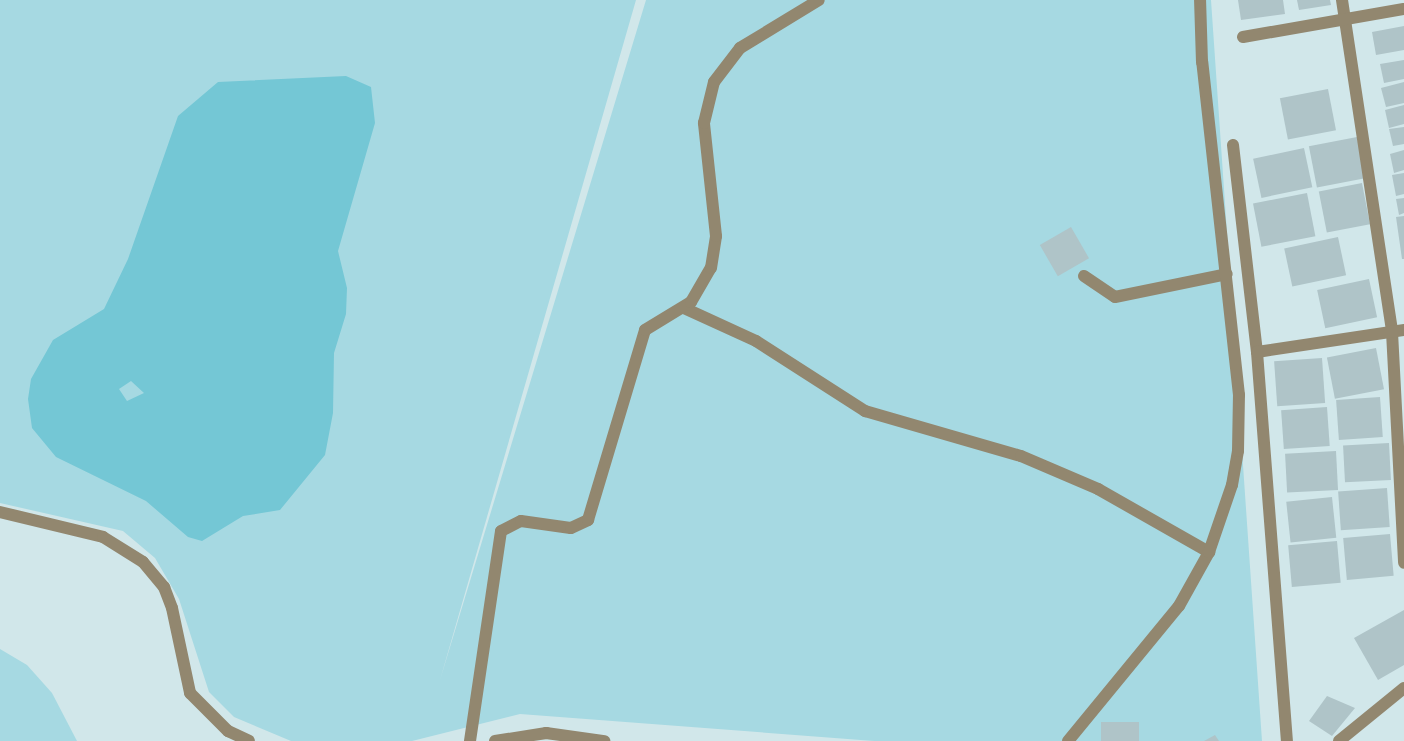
<!DOCTYPE html>
<style>
body{margin:0}
#map{position:relative;width:1404px;height:741px;overflow:hidden;background:#d1e7ea;font-family:Quicksand,sans-serif}
div>[style]{position:absolute}
[style*='--x']{left:calc(var(--x)*1px);top:calc(var(--y)*1px);width:calc(var(--w)*1px);rotate:calc(var(--a)*1deg)}
.green>*{inset:0;background:#a6d9e2}
.water>*{inset:0;background:#74c7d5}
.building>*{inset:0;background:#afc4c8;transform-origin:0 0}
.minor>*{height:12px;margin:-6px;padding:0 6px;transform-origin:6px;border-radius:6px;background:#92876f}
span{translate:-50% -50%;white-space:nowrap;text-align:center;line-height:1.15;-webkit-text-stroke:4px #d1e7ea;paint-order:stroke}
</style>
<div id="map">
<div class="green">
<i style="clip-path:polygon(0 0,636px 0,440px 680px,646px 0,1211px 0,1262px 741px,874px 741px,520px 714px,412px 741px,291px 741px,234px 717px,209px 692px,179px 599px,155px 558px,123px 531px,0 503px)"></i>
<i style="clip-path:polygon(0 649px,27px 665px,52px 693px,77px 741px,0 741px)"></i>
</div>
<div class="water">
<i style="clip-path:polygon(evenodd,346px 76px,371px 87px,375px 123px,338px 251px,347px 288px,346px 314px,334px 353px,333px 413px,325px 455px,280px 510px,243px 516px,202px 541px,188px 537px,146px 501px,56px 457px,32px 428px,28px 399px,31px 379px,53px 340px,104px 309px,128px 259px,178px 116px,218px 82px,346px 76px,131px 381px,144px 393px,127px 401px,119px 389px,131px 381px)"></i>
</div>
<div class="building">
<i style="clip-path:polygon(1238px 0,1283px 0,1285px 14px,1241px 20px)"></i>
<i style="clip-path:polygon(1297px 0,1330px 0,1331px 5px,1299px 10px)"></i>
<i style="clip-path:polygon(1404px 26px,1404px 50px,1376px 55px,1372px 32px)"></i>
<i style="clip-path:polygon(1404px 60px,1404px 79px,1384px 83px,1380px 64px)"></i>
<i style="clip-path:polygon(1404px 82px,1404px 103px,1386px 107px,1381px 88px)"></i>
<i style="left:1328px;top:89px;width:42px;height:49px;rotate:79deg"></i>
<i style="clip-path:polygon(1404px 105px,1404px 124px,1389px 128px,1385px 110px)"></i>
<i style="clip-path:polygon(1404px 127px,1404px 144px,1393px 146px,1389px 129px)"></i>
<i style="left:1357px;top:137px;width:42px;height:49px;rotate:79deg"></i>
<i style="left:1304px;top:148px;width:40px;height:52px;rotate:78deg"></i>
<i style="clip-path:polygon(1404px 150px,1404px 170px,1394px 173px,1390px 154px)"></i>
<i style="clip-path:polygon(1404px 173px,1404px 194px,1396px 196px,1392px 175px)"></i>
<i style="left:1362px;top:183px;width:42px;height:44px;rotate:79deg"></i>
<i style="left:1307px;top:193px;width:44px;height:55px;rotate:79deg"></i>
<i style="clip-path:polygon(1404px 198px,1404px 213px,1399px 215px,1396px 199px)"></i>
<i style="clip-path:polygon(1404px 216px,1404px 259px,1402px 259px,1396px 217px)"></i>
<i style="left:1071px;top:227px;width:36px;height:36px;rotate:60deg"></i>
<i style="left:1338px;top:237px;width:39px;height:55px;rotate:78deg"></i>
<i style="left:1369px;top:279px;width:39px;height:53px;rotate:78deg"></i>
<i style="left:1376px;top:348px;width:42px;height:50px;rotate:79deg"></i>
<i style="left:1322px;top:358px;width:45px;height:48px;rotate:86deg"></i>
<i style="left:1380px;top:397px;width:40px;height:44px;rotate:86deg"></i>
<i style="left:1327px;top:407px;width:39px;height:46px;rotate:86deg"></i>
<i style="left:1389px;top:443px;width:37px;height:46px;rotate:87deg"></i>
<i style="left:1336px;top:451px;width:39px;height:51px;rotate:87deg"></i>
<i style="left:1387px;top:488px;width:39px;height:49px;rotate:86deg"></i>
<i style="left:1332px;top:497px;width:41px;height:46px;rotate:84deg"></i>
<i style="left:1390px;top:534px;width:42px;height:47px;rotate:85deg"></i>
<i style="left:1337px;top:541px;width:42px;height:49px;rotate:85deg"></i>
<i style="clip-path:polygon(1404px 610px,1404px 665px,1378px 680px,1354px 638px)"></i>
<i style="clip-path:polygon(1327px 696px,1355px 708px,1332px 736px,1309px 721px)"></i>
<i style="left:1139px;top:722px;width:19px;height:38px;rotate:90deg"></i>
<i style="clip-path:polygon(1215px 735px,1219px 741px,1204px 741px)"></i>
</div>
<div class="minor">
<i style="--x:1342;--y:0;--w:336;--a:81.4"></i>
<i style="--x:1392;--y:332;--w:231;--a:87"></i>
<i style="--x:1243;--y:37;--w:163;--a:-9.9"></i>
<i style="--x:1233;--y:145;--w:208;--a:83.4"></i>
<i style="--x:1257;--y:352;--w:390;--a:85.6"></i>
<i style="--x:1084;--y:276;--w:37;--a:34"></i>
<i style="--x:1115;--y:297;--w:114;--a:-11.6"></i>
<i style="--x:684;--y:308;--w:79;--a:24.6"></i>
<i style="--x:756;--y:341;--w:130;--a:32.7"></i>
<i style="--x:865;--y:411;--w:162;--a:16.1"></i>
<i style="--x:1021;--y:456;--w:84;--a:23.2"></i>
<i style="--x:1098;--y:489;--w:128;--a:29.6"></i>
<i style="--x:1257;--y:352;--w:149;--a:-8.5"></i>
<i style="--x:0;--y:512;--w:106;--a:13.6"></i>
<i style="--x:103;--y:537;--w:47;--a:32"></i>
<i style="--x:143;--y:562;--w:33;--a:50"></i>
<i style="--x:164;--y:587;--w:22;--a:69"></i>
<i style="--x:172;--y:608;--w:87;--a:78"></i>
<i style="--x:190;--y:693;--w:54;--a:45"></i>
<i style="--x:228;--y:731;--w:23;--a:25"></i>
<i style="--x:470;--y:741;--w:212;--a:-81.6"></i>
<i style="--x:501;--y:531;--w:22;--a:-27"></i>
<i style="--x:521;--y:521;--w:50;--a:8"></i>
<i style="--x:571;--y:528;--w:19;--a:-25"></i>
<i style="--x:588;--y:520;--w:198;--a:-73.3"></i>
<i style="--x:645;--y:330;--w:54;--a:-31.3"></i>
<i style="--x:691;--y:302;--w:39;--a:-60"></i>
<i style="--x:711;--y:268;--w:32;--a:-81"></i>
<i style="--x:716;--y:236;--w:114;--a:-96.1"></i>
<i style="--x:704;--y:123;--w:42;--a:-76.3"></i>
<i style="--x:714;--y:82;--w:43;--a:-52.6"></i>
<i style="--x:740;--y:48;--w:92;--a:-31.3"></i>
<i style="--x:495;--y:741;--w:52;--a:-8.9"></i>
<i style="--x:546;--y:733;--w:59;--a:7.9"></i>
<i style="--x:1068;--y:741;--w:175;--a:-50.6"></i>
<i style="--x:1179;--y:606;--w:62;--a:-60.9"></i>
<i style="--x:1209;--y:552;--w:71;--a:-71.1"></i>
<i style="--x:1232;--y:485;--w:35;--a:-80"></i>
<i style="--x:1238;--y:451;--w:56;--a:-89"></i>
<i style="--x:1239;--y:395;--w:335;--a:-96.3"></i>
<i style="--x:1202;--y:62;--w:62;--a:-91.8"></i>
<i style="--x:1339;--y:741;--w:84;--a:-39.2"></i>
</div>
</div>
